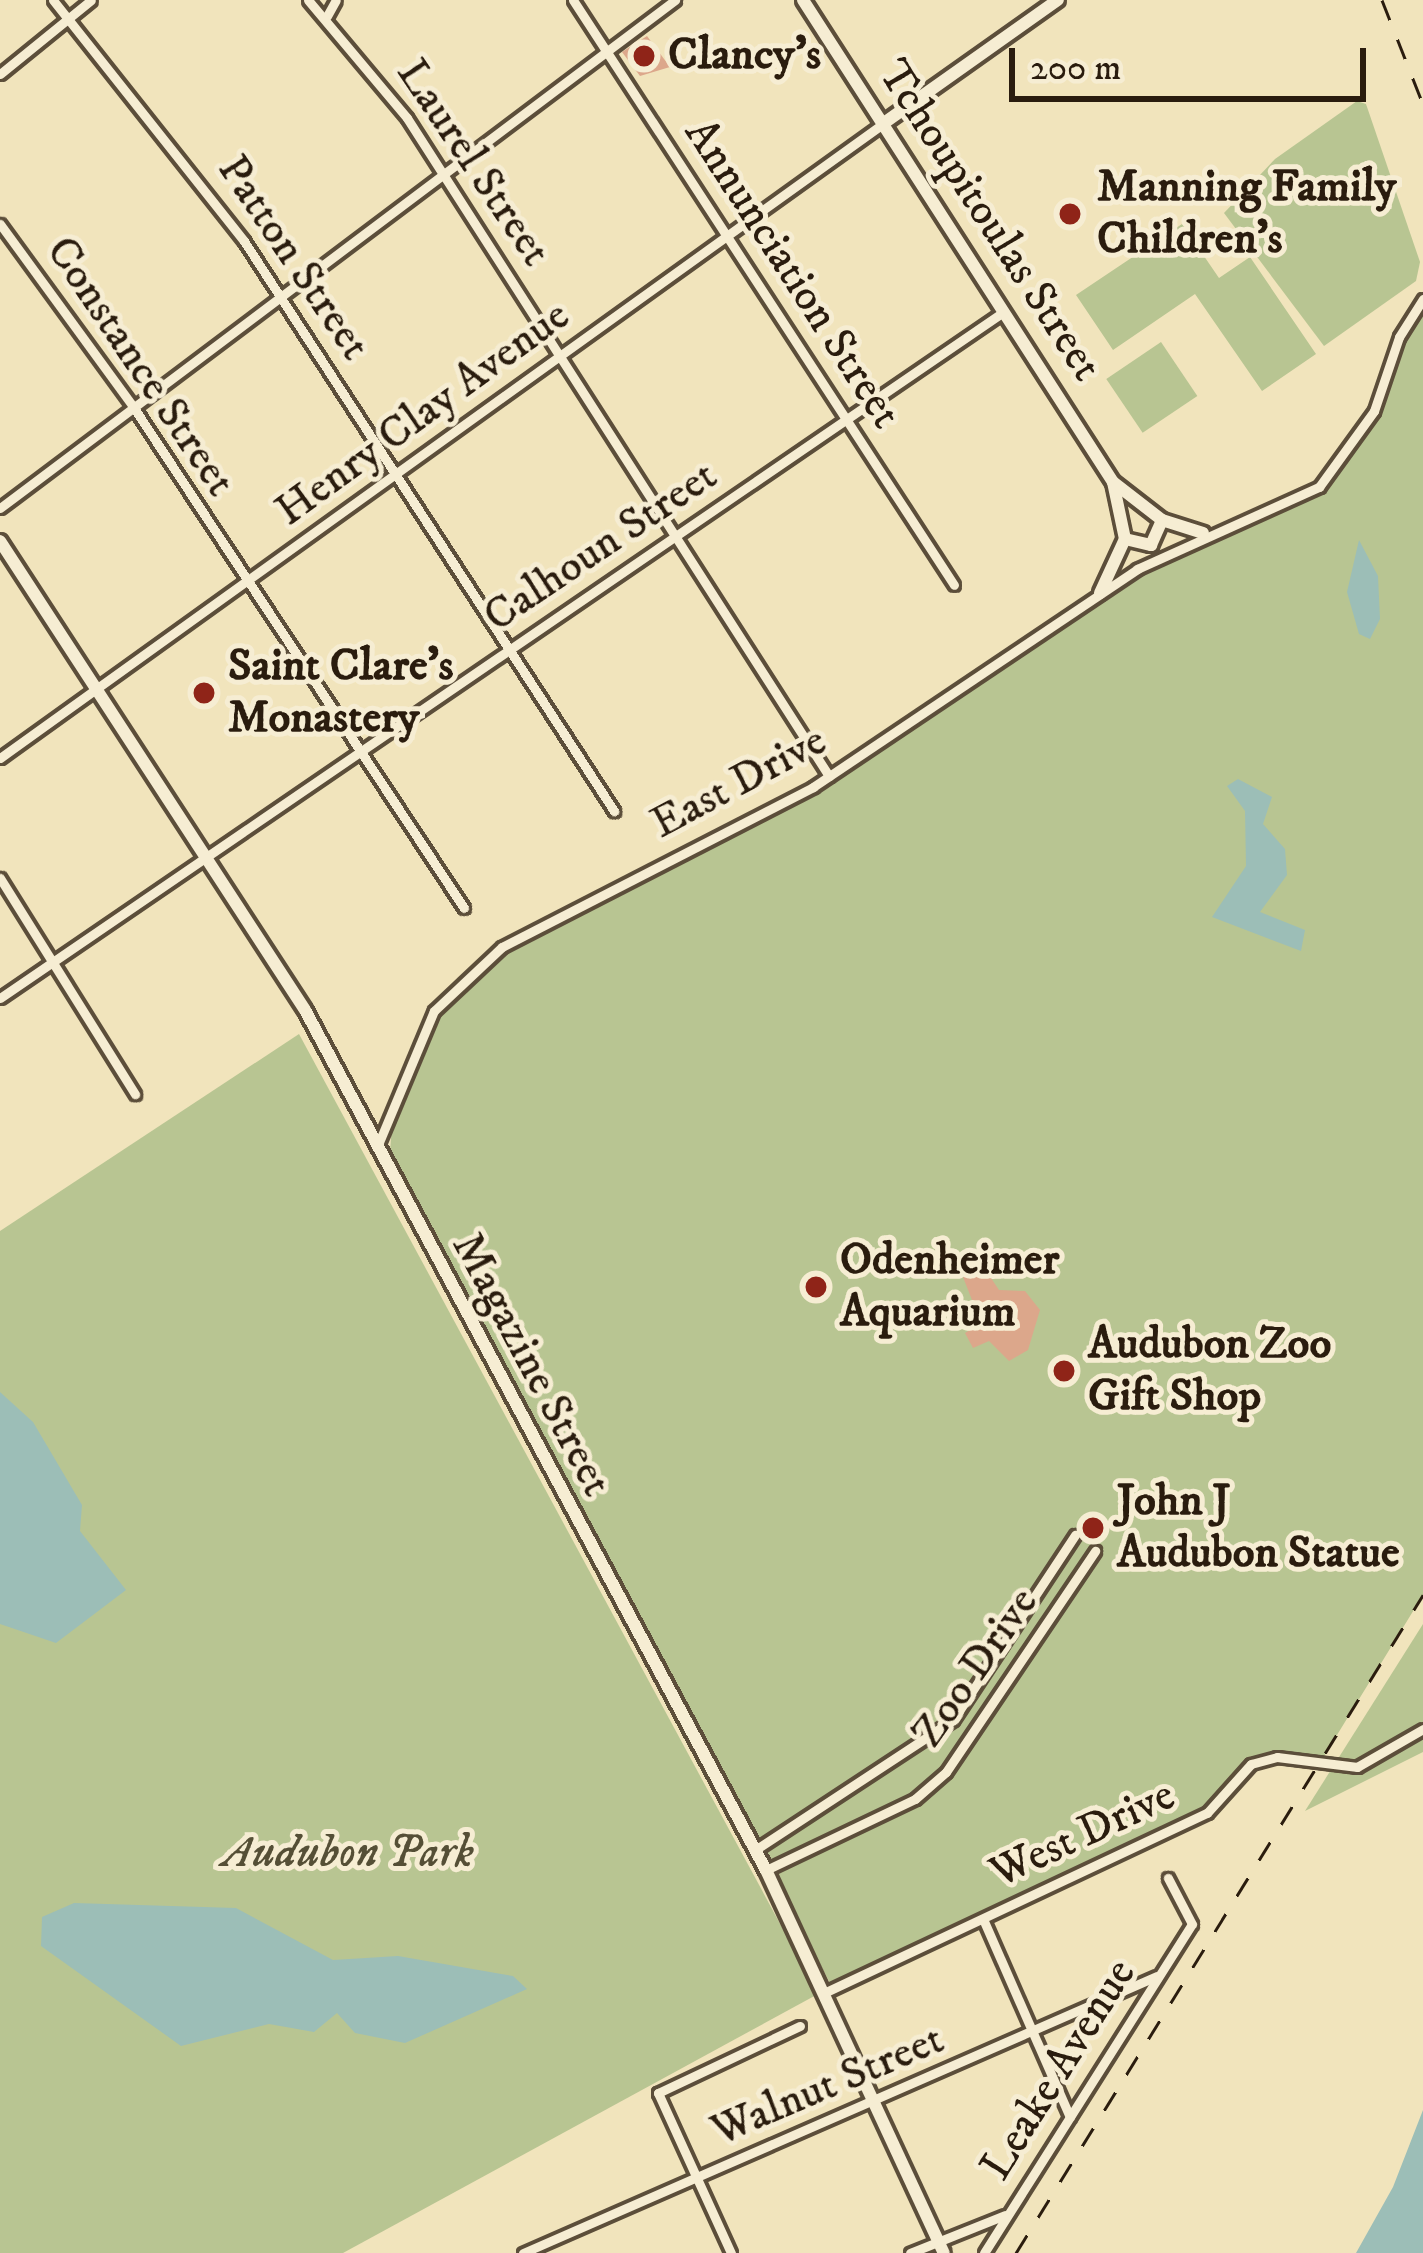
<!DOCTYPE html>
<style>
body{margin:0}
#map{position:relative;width:1423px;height:2253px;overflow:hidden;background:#f1e4bc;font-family:"IM FELL DW Pica",serif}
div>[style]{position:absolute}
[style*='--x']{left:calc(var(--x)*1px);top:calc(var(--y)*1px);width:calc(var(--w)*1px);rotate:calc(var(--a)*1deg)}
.green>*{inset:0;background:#b8c592;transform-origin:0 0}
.water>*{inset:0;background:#9cbeb7}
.building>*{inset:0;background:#dca78b}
.roads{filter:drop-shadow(3px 0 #5c4e3a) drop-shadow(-3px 0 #5c4e3a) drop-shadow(0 3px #5c4e3a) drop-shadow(0 -3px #5c4e3a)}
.minor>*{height:9px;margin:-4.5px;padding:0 4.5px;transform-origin:4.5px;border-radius:4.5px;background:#f6edd3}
.tertiary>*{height:12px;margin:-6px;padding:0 6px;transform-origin:6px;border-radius:6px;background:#f6edd3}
.rail>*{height:3px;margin-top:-1.5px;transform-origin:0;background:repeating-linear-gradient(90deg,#2a1c0e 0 21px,transparent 0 42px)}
.dots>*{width:33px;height:33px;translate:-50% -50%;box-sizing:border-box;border:6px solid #f6edd3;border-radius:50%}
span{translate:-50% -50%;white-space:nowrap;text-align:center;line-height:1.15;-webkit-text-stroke:10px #f6edd3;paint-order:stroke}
.poi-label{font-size:45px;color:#2a1c0e;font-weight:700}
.left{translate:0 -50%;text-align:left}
.street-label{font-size:45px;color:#2a1c0e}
.park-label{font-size:45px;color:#554f36;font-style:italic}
.scale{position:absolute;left:1009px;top:48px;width:357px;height:54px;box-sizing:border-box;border:6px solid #2a1c0e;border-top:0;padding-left:15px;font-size:36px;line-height:42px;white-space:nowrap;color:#2a1c0e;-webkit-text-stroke:9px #f6edd3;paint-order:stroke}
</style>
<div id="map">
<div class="green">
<i style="clip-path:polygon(1357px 101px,1366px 104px,1420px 262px,1416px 281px,1324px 346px,1224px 213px,1275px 159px)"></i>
<i style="clip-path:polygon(1182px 224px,1219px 278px,1250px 257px,1316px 354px,1262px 391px,1195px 294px,1113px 350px,1076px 295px)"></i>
<i style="clip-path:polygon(1423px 301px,1423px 1595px,1321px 1761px,1251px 1764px,1207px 1813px,830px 1983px,390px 1152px,392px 1124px,434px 1011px,502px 947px,830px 776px,1159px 557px,1319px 487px,1374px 411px,1407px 318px)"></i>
<i style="left:1161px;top:342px;width:65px;height:66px;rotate:56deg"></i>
<i style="clip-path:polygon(299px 1034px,818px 1994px,343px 2253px,0 2253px,0 1231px)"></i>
<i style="clip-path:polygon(1423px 1624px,1423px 1752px,1305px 1811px)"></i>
</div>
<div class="water">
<i style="clip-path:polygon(1359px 540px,1378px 576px,1380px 619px,1370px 639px,1359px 634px,1347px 592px)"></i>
<i style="clip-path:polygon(1238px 779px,1272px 797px,1263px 824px,1285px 849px,1287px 875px,1260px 912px,1305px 930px,1301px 951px,1212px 917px,1246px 866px,1245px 811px,1227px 786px)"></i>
<i style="clip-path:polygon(0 1392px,33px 1422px,82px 1505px,80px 1531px,126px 1590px,56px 1643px,0 1624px)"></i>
<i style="clip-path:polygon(74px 1903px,236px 1908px,333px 1960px,398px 1956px,513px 1976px,527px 1989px,405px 2043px,355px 2033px,337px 2013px,314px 2032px,269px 2024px,181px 2046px,41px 1946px,42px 1917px)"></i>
<i style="clip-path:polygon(1423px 2110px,1423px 2253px,1356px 2253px,1393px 2187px)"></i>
</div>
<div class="building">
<i style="clip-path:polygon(647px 36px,670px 67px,640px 76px,622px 52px)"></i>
<i style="clip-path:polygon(983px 1266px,999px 1290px,1025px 1291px,1040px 1310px,1028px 1350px,1009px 1361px,989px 1341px,973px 1348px,965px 1333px,981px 1323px,963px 1277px)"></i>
</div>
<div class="roads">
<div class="minor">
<i style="--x:53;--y:0;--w:308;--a:51.6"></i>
<i style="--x:244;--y:241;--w:680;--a:57.01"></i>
<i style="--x:308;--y:0;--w:154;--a:50"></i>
<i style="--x:407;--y:118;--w:782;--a:57.33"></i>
<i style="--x:573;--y:0;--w:698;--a:56.92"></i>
<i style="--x:327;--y:16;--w:18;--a:-61"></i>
<i style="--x:0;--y:74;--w:117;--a:-39.1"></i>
<i style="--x:0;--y:224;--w:228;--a:53.9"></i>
<i style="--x:134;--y:408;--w:599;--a:56.58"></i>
<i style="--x:0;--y:508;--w:845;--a:-36.96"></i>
<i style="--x:0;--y:758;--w:1088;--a:-35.69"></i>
<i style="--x:0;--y:878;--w:255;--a:58"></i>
<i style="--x:0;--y:998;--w:1214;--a:-34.36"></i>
<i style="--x:377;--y:1147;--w:147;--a:-67.3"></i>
<i style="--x:434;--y:1011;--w:93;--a:-43.3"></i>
<i style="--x:502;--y:947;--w:350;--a:-27.2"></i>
<i style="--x:813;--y:787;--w:391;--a:-33.9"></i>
<i style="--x:1137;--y:569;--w:200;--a:-24.3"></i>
<i style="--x:1319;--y:487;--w:94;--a:-54.1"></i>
<i style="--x:1374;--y:411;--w:78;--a:-71.3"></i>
<i style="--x:1399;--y:337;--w:45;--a:-57.7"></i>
<i style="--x:755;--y:1850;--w:237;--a:-33.3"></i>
<i style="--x:953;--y:1720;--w:222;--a:-56.6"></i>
<i style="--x:766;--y:1870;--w:165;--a:-25.5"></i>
<i style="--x:915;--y:1799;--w:41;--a:-41.1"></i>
<i style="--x:946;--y:1772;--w:267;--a:-56"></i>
<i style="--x:983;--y:1919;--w:216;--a:66.3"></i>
<i style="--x:826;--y:1992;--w:421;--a:-25.2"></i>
<i style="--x:1207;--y:1813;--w:66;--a:-48.1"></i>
<i style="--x:1251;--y:1764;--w:27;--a:-15"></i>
<i style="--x:1277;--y:1757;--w:81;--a:7.1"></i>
<i style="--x:1357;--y:1767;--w:76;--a:-29.9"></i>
<i style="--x:523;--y:2253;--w:692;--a:-23.6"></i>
<i style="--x:731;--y:2253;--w:176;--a:-114.5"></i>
<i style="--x:658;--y:2093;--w:157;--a:-25.3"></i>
<i style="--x:910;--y:2253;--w:102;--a:-21.8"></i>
<i style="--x:984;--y:2253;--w:389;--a:-57.7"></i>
<i style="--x:1192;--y:1924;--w:52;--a:-117.6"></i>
</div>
<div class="tertiary">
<i style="--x:803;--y:0;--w:573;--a:57.25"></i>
<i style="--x:1113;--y:482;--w:62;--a:37.8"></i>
<i style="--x:1162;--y:520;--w:43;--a:17.6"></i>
<i style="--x:884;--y:123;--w:213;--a:-35.3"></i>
<i style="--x:1125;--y:539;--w:27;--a:13"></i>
<i style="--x:1151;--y:545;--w:27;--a:-66"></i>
<i style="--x:0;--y:541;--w:559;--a:56.96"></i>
<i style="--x:305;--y:1010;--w:976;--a:61.81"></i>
<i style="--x:766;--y:1870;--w:422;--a:65.1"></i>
<i style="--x:1100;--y:593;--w:60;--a:-65.2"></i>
<i style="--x:1125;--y:539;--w:58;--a:-101.9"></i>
</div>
</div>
<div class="rail">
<i style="--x:1382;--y:0;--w:112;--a:68.5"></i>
<i style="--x:1016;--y:2253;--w:774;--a:-58.26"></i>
</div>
<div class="dots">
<i style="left:644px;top:56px;background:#8f2418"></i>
<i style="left:1070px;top:214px;background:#8f2418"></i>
<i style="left:204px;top:693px;background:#8f2418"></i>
<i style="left:816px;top:1287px;background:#8f2418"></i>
<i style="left:1064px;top:1371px;background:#8f2418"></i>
<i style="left:1093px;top:1528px;background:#8f2418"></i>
</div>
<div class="poi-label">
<span class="left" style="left:668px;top:56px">Clancy's</span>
<span class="left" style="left:1097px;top:214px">Manning Family<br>Children's</span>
<span class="left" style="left:228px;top:693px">Saint Clare's<br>Monastery</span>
<span class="left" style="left:840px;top:1287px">Odenheimer<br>Aquarium</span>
<span class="left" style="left:1088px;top:1371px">Audubon Zoo<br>Gift Shop</span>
<span class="left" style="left:1117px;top:1528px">John J<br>Audubon Statue</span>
</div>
<div class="street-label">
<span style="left:473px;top:163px;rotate:56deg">Laurel Street</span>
<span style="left:989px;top:221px;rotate:57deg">Tchoupitoulas Street</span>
<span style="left:293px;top:258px;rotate:56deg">Patton Street</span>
<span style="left:792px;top:274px;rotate:57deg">Annunciation Street</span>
<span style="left:140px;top:367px;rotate:56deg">Constance Street</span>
<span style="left:423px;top:414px;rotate:-36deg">Henry Clay Avenue</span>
<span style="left:601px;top:547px;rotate:-34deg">Calhoun Street</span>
<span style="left:739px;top:783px;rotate:-28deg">East Drive</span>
<span style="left:531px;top:1365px;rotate:62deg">Magazine Street</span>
<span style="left:976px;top:1668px;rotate:-55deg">Zoo Drive</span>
<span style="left:1083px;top:1835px;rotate:-25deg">West Drive</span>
<span style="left:1059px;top:2070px;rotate:-58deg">Leake Avenue</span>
<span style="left:828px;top:2086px;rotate:-23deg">Walnut Street</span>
</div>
<div class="park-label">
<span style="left:348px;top:1854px">Audubon Park</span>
</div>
<div class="scale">200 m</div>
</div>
